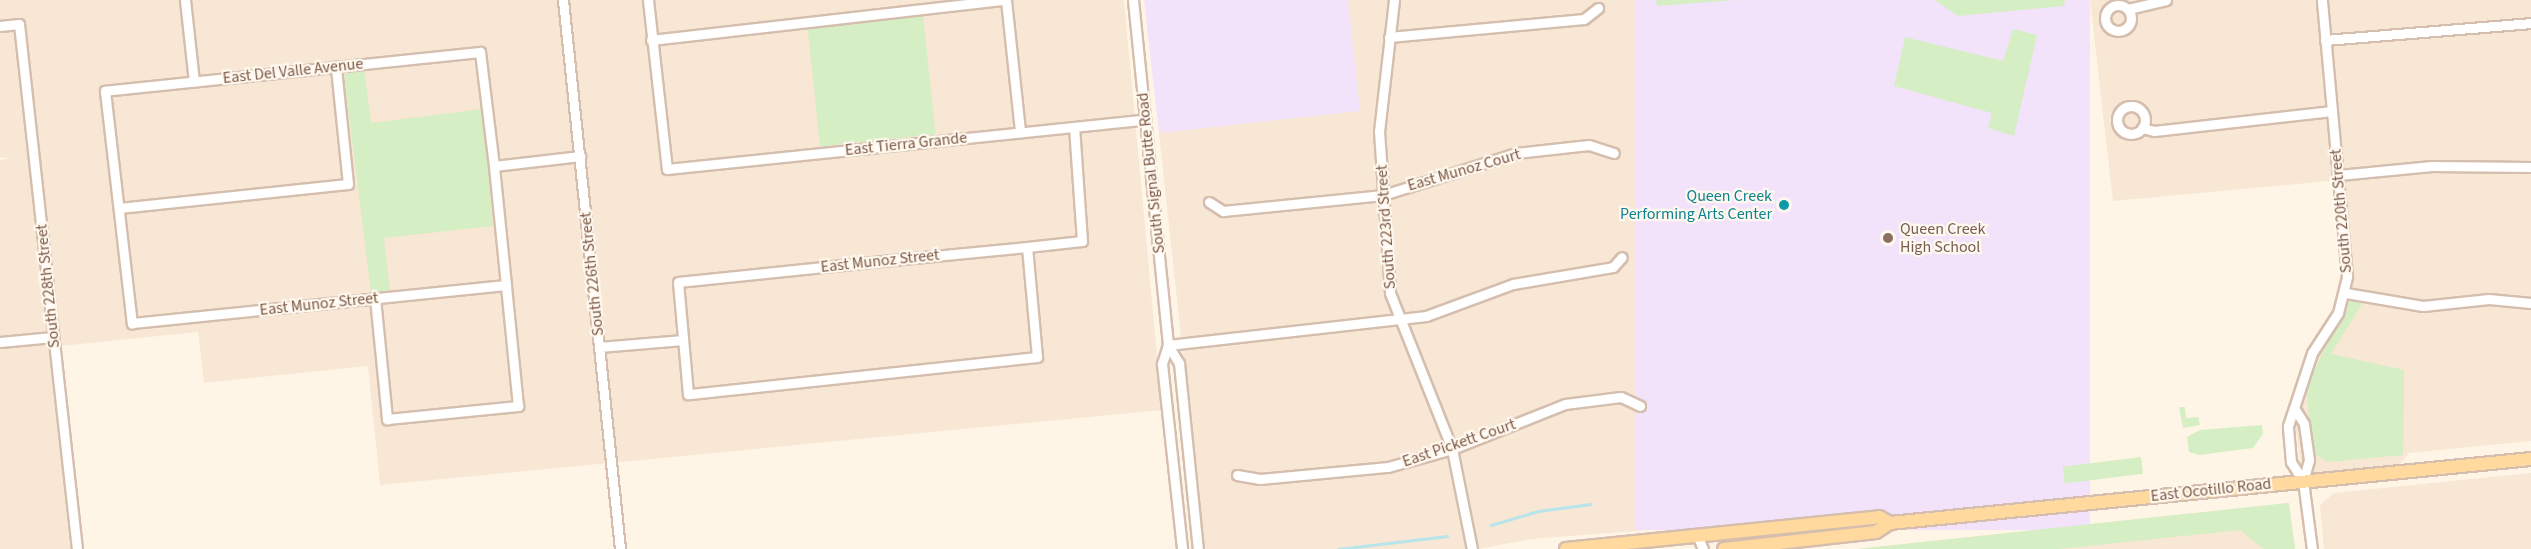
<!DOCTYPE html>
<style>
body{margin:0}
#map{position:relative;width:2531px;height:549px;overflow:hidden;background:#fff5e6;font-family:"Source Sans 3",sans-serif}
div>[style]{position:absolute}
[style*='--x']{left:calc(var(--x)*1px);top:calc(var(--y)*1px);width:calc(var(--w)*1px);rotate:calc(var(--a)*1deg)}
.residential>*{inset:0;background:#f7e7d4}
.education>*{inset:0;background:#f2e3fb;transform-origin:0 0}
.green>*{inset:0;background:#d5eec3;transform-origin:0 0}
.stream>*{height:3px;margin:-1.5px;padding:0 1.5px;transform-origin:1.5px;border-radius:1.5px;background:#b8e4eb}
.roads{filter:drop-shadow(2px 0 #d5bead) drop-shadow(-2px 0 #d5bead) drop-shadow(0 2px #d5bead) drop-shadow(0 -2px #d5bead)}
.minor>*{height:9px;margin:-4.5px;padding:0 4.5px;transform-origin:4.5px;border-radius:4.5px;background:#fff}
.minor>.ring{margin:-4.5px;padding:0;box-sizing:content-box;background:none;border:9px solid #fff;border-radius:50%}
.major>*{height:12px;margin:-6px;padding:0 6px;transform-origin:6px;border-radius:6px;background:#ffd99d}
.dots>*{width:16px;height:16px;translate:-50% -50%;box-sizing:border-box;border:3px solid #fff8ef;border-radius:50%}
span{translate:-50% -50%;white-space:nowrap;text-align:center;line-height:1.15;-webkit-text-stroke:4.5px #fff8ef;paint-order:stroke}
.street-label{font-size:16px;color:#7c5947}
.culture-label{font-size:16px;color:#0d838f}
.right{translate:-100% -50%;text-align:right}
.education-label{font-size:16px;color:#785e54}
.left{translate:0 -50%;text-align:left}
</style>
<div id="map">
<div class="residential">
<i style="clip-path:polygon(0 0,1124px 0,1162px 410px,380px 485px,368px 366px,204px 383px,198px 332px,60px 346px,50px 348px,70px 549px,0 549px,0 160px,13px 158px,0 158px)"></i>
<i style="clip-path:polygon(1348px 0,1635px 0,1687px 527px,1531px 539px,1479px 549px,1204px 549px,1159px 133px,1359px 111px)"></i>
<i style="clip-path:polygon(2090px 0,2531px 0,2531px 441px,2409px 453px,2394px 472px,2303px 481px,2295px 424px,2301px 379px,2346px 293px,2339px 180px,2113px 201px)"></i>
<i style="clip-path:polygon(2531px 473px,2531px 549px,2324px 549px,2320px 505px,2334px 493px)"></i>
<i style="clip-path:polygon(2289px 503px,2295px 549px,1857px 549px)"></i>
</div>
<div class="education">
<i style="clip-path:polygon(1144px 0,1348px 0,1360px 111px,1159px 133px)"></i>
<i style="left:1635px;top:0;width:455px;height:530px"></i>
</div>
<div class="green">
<i style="clip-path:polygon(1656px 0,1736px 0,1657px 6px)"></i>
<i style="clip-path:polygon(1935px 0,2065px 0,2064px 6px,1958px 16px)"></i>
<i style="left:923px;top:16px;width:119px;height:116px;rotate:84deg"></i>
<i style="clip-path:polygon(2013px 29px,2037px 35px,2014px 136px,1988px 128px,1992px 113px,1894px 86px,1905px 37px,2003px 61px)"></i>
<i style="clip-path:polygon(364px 69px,371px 123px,483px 109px,493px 226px,384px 238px,390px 291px,371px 293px,344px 74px)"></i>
<i style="clip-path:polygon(2349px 299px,2363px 302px,2331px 354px,2404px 370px,2403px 455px,2328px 462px,2312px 452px,2306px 387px)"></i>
<i style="clip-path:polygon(2179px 407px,2185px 407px,2186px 418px,2198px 417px,2200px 425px,2183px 428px)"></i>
<i style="clip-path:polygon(2262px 425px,2263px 434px,2253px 448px,2199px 455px,2189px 452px,2187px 437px,2200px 430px)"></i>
<i style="left:2141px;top:457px;width:17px;height:79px;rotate:83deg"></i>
<i style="clip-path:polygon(2289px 503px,2295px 549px,2264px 549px,2240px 530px,2059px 549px,1857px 549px)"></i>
</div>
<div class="stream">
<i style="--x:1491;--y:525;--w:49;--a:-16.6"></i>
<i style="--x:1538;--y:511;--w:53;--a:-7.5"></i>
<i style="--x:1338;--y:549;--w:110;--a:-6.8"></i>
</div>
<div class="roads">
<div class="minor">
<i style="--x:185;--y:0;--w:82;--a:83.7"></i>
<i style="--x:563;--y:0;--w:552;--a:84.07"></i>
<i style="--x:648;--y:0;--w:170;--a:83.6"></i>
<i style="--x:667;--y:169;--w:481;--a:-5.9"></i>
<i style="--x:1006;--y:0;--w:133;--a:83.9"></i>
<i style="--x:1133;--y:0;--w:347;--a:84.2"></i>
<i style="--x:1168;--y:345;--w:20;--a:108"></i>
<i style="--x:1162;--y:364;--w:186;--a:83.8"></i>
<i style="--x:1394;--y:0;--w:132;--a:96.5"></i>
<i style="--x:1379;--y:131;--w:162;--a:86.1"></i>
<i style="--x:1390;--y:293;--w:168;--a:68.3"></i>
<i style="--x:1452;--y:449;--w:102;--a:78.7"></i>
<i class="ring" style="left:2105px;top:5px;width:17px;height:17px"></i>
<i style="--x:2128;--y:9;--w:39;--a:-13"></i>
<i style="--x:0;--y:26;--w:19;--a:-6"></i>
<i style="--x:19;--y:24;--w:528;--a:83.7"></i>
<i style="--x:1389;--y:37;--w:196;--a:-5.3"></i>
<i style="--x:1584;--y:19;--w:18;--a:-38"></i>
<i style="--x:651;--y:40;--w:353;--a:-6.5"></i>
<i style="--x:2325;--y:40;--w:207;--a:-4.7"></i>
<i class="ring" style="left:2117px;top:106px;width:19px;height:19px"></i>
<i style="--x:2142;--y:128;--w:12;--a:14"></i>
<i style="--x:2154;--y:131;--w:179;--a:-6.4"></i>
<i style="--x:494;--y:166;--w:87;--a:-6.6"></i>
<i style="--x:2339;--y:175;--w:93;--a:-5.5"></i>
<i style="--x:2432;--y:166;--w:99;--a:0.6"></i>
<i style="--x:1209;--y:202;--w:17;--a:33"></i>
<i style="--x:1223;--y:211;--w:161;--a:-5.7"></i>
<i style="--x:1383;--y:195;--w:139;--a:-17.5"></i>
<i style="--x:1516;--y:153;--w:73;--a:-6.3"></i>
<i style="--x:1589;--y:145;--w:26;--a:18"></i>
<i style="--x:119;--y:208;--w:230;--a:-6"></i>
<i style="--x:348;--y:184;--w:118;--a:-95.9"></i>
<i style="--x:1027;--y:247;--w:110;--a:84.8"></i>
<i style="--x:1037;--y:357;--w:351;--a:173.9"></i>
<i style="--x:688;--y:394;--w:112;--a:-95.1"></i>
<i style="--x:678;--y:282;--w:195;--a:-5.9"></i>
<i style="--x:872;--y:262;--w:156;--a:-5.5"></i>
<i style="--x:1027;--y:247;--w:55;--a:-6.2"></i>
<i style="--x:1082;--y:241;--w:114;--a:-94"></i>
<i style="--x:2346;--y:293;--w:78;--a:9.6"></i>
<i style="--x:2423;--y:306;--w:66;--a:-6.1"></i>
<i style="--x:2489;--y:299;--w:42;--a:5.4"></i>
<i style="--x:375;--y:298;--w:122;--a:84.3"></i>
<i style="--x:387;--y:419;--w:132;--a:-5.7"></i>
<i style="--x:518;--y:406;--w:122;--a:-95.7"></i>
<i style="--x:506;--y:285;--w:120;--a:-95.8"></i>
<i style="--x:494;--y:166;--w:115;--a:-97"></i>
<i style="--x:480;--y:52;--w:377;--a:174.1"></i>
<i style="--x:105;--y:91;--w:234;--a:83.4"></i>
<i style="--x:132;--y:323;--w:376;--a:-5.8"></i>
<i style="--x:0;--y:342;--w:53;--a:-5.4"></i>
<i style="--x:1168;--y:345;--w:260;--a:-6.4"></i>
<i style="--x:1426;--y:316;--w:93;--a:-20.2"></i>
<i style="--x:1513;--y:284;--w:101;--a:-9.6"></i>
<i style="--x:1613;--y:267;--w:13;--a:-48"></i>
<i style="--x:1168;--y:345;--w:21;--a:59"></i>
<i style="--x:1179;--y:363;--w:187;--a:84.2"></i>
<i style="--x:599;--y:347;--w:84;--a:-4.8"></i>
<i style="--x:2296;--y:411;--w:15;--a:58"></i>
<i style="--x:2304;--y:424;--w:36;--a:82"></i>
<i style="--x:2309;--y:460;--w:22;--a:106"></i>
<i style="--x:2303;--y:481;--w:69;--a:82.5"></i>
<i style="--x:1237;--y:475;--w:23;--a:10"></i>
<i style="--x:1260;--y:479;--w:129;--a:-5.4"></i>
<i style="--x:1388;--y:467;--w:66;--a:-15.7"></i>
<i style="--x:1452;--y:449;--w:122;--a:-21.7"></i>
<i style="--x:1565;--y:404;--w:56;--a:-7.1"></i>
<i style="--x:1621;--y:397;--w:21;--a:25"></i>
<i style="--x:2303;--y:481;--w:22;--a:-122"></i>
<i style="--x:2291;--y:462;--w:36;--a:-95"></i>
<i style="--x:2288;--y:426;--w:77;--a:-71.8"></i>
<i style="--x:2312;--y:353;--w:48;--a:-57"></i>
<i style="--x:2338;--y:313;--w:38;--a:-76"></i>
<i style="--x:2347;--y:276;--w:277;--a:-95.2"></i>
<i style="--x:1697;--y:535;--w:15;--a:67"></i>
</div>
<div class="major">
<i style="--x:1566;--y:549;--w:315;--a:-5.8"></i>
<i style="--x:1879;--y:517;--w:13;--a:29"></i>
<i style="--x:1724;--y:549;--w:153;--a:-6.4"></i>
<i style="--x:1876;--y:532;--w:17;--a:-33"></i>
<i style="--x:1890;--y:523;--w:644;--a:-5.7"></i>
</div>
</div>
<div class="dots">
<i style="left:1784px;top:205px;background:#0f9aa8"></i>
<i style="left:1888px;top:238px;background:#8d6e63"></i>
</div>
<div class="street-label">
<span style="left:293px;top:71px;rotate:-6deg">East Del Valle Avenue</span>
<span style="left:906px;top:144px;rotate:-6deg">East Tierra Grande</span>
<span style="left:1464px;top:170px;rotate:-16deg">East Munoz Court</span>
<span style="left:1151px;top:173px;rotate:-96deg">South Signal Butte Road</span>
<span style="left:2341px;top:211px;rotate:-95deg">South 220th Street</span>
<span style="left:1386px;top:227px;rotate:-94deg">South 223rd Street</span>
<span style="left:880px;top:261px;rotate:-6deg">East Munoz Street</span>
<span style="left:592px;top:274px;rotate:-96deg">South 226th Street</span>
<span style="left:48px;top:286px;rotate:-96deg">South 228th Street</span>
<span style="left:319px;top:304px;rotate:-6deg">East Munoz Street</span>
<span style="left:1459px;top:443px;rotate:-19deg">East Pickett Court</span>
<span style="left:2211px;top:490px;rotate:-6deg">East Ocotillo Road</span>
</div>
<div class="culture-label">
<span class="right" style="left:1772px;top:205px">Queen Creek<br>Performing Arts Center</span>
</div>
<div class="education-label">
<span class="left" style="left:1900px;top:238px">Queen Creek<br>High School</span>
</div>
</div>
